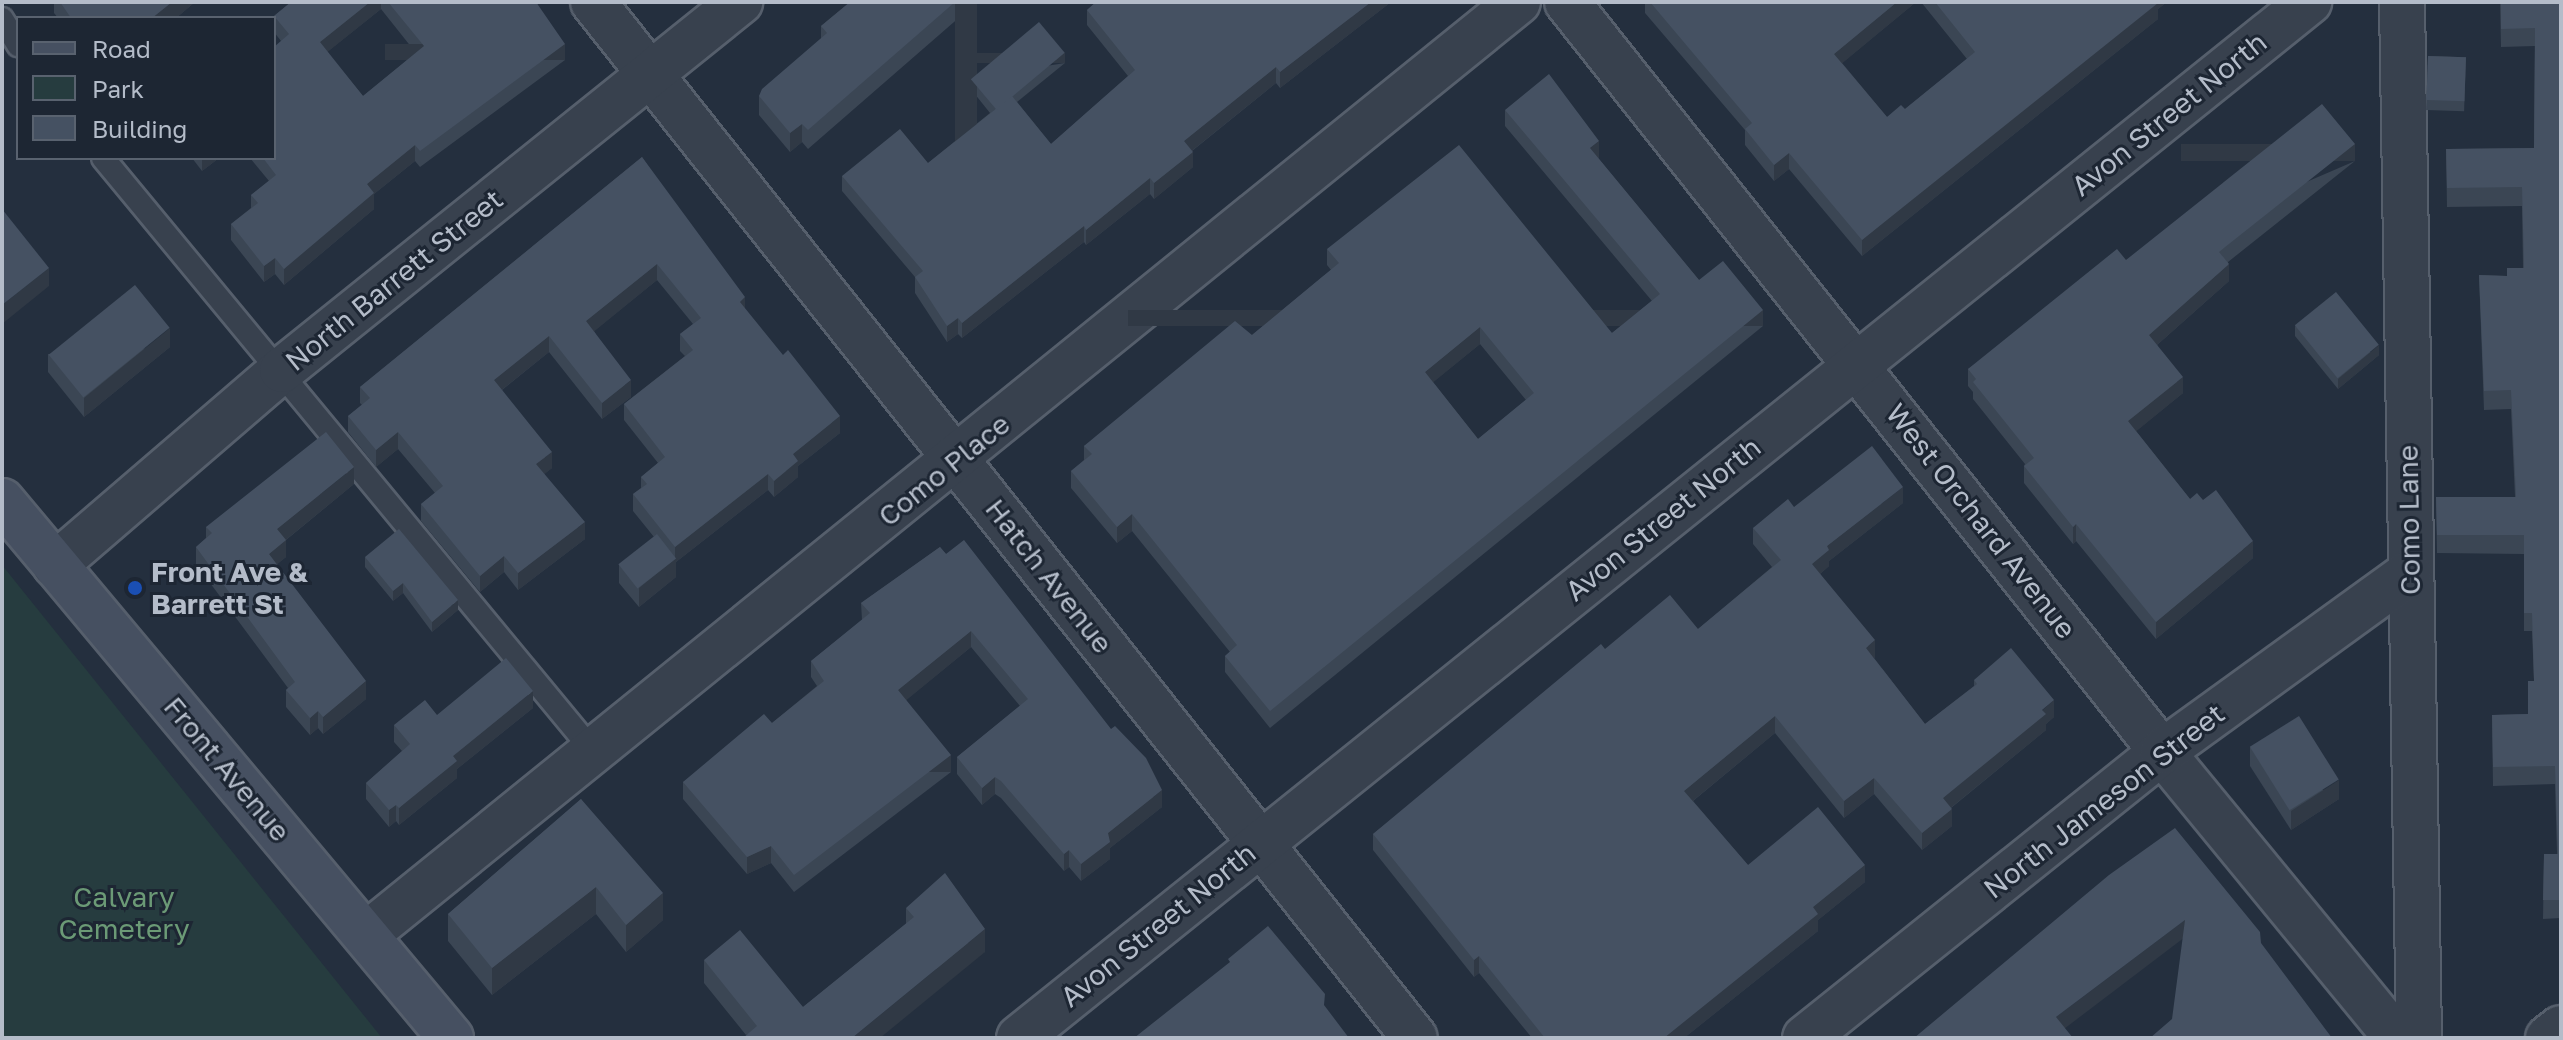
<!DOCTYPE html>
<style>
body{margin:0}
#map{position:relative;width:2563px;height:1040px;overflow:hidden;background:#242f3e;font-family:"Golos Text",sans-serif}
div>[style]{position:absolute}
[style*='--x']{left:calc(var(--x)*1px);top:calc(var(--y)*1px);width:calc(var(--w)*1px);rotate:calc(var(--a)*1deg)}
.green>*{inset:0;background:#263c3f}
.roads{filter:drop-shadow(2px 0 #565f6c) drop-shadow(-2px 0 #565f6c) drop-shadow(0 2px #565f6c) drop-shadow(0 -2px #565f6c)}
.lane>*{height:22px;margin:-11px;padding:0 11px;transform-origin:11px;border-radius:11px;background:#38414e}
.street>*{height:44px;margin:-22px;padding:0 22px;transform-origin:22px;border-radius:22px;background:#38414e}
.secondary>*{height:44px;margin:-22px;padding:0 22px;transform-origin:22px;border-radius:22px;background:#465061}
.wall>*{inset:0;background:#3b4654;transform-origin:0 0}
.shaded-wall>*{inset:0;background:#303945;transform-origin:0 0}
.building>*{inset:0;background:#455162;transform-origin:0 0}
.dots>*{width:22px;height:22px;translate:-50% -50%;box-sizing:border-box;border:4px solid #1d2633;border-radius:50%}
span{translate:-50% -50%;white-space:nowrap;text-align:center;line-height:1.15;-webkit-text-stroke:6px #1d2633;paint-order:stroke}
.street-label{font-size:28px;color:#b4bcc9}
.poi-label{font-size:28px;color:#b4bcc9;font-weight:700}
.left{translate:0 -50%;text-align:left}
.park-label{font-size:28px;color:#6b9a76}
.frame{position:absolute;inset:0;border:4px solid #b4bcc9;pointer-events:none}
.legend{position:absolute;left:16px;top:16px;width:260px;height:144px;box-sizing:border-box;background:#1d2633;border:2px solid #59626f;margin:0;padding:10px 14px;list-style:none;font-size:24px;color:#b4bcc9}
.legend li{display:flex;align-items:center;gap:16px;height:40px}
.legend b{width:40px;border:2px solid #59626f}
</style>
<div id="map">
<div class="green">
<i style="clip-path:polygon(2px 565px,382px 1038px,2px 1038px)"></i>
</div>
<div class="roads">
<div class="lane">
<i style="--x:2;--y:19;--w:31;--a:58"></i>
<i style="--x:103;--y:158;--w:768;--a:50.44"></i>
</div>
<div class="street">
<i style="--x:593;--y:2;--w:1322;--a:51.57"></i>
<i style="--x:1567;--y:2;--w:957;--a:51.57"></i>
<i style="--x:2162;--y:752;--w:370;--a:50.6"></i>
<i style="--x:2402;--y:2;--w:1036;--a:89.06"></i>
<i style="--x:55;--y:565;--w:299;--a:-40.7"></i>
<i style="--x:282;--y:370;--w:588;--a:-38.78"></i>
<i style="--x:367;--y:934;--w:1481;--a:-39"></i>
<i style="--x:1019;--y:1038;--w:1655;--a:-38.77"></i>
<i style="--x:1805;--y:1038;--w:457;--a:-38.7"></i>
<i style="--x:2162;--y:752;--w:305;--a:-35.9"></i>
<i style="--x:2548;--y:1038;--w:16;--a:-38"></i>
</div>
<div class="secondary">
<i style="--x:2;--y:501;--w:700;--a:50.1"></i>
</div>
</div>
<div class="wall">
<i style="clip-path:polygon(54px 2px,195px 2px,176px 18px,58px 18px,54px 13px)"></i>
<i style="clip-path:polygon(evenodd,291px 2px,536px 2px,565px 60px,420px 167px,415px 161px,374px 194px,374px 209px,284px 285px,275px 274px,264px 282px,231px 240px,231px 224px,251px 208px,251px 195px,269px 181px,250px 158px,274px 158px,281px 41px,274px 32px,274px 16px,291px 2px,381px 9px,416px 53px,363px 96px,327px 52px,381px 9px)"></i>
<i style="clip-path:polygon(850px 2px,977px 2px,808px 149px,802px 142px,790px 152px,759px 115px,759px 96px,821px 39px,821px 26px)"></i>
<i style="clip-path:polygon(1096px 2px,1391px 2px,1280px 88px,1276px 83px,1192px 151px,1193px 167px,1154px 199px,1150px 194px,1086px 245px,1084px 242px,962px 338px,958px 334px,947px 342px,915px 293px,915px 277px,842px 191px,842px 176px,928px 163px,990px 113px,970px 88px,970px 78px,1065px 63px,1017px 102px,1051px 144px,1128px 76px,1087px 25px,1087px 10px)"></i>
<i style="clip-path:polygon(1645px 2px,1916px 2px,1842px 63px,1887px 117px,1905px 109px,1967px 59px,1921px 2px,2167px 2px,2158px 9px,2158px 19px,1862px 256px,1789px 169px,1774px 181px,1745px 145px,1745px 130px,1645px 13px)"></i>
<i style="clip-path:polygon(2500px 2px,2561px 2px,2561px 918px,2543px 919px,2544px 854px,2557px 854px,2555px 784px,2493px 786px,2492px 715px,2528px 714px,2534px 681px,2532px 631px,2524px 631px,2524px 554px,2437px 553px,2436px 497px,2515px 497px,2511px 409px,2484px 410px,2479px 275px,2507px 276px,2523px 268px,2522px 206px,2447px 207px,2446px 149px,2534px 148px,2535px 46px,2501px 47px)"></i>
<i style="left:2428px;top:56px;width:38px;height:54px;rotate:2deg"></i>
<i style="clip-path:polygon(evenodd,1505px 110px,1599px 157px,1598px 158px,1699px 280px,1763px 326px,1270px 728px,1225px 672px,1225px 656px,1230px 652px,1132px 531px,1117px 543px,1071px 488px,1071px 471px,1084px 460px,1084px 446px,1252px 335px,1331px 270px,1327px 265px,1327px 249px,1612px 333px,1652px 301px,1505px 126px,1505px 110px,1480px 344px,1526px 400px,1478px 439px,1433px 382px,1480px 344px)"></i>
<i style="clip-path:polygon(642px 157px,745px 309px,840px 433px,798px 466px,798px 477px,774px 497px,768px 490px,676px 562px,676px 577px,639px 607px,619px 583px,619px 565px,654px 537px,633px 511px,633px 494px,641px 488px,641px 477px,658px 463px,624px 420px,624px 404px,685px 356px,680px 351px,680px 334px,693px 324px,657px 280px,594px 331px,631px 397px,602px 419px,549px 352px,502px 390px,552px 468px,544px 474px,585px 539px,518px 590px,504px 572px,480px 592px,421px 521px,421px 504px,435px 493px,398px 449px,376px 467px,348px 432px,348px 416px,362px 405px,360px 403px,360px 387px)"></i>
<i style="clip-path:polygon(192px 158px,219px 158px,202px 171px)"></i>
<i style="clip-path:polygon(2355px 161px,2228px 262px,2229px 281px,2157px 345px,2183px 393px,2136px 431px,2190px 499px,2253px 558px,2156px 639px,2076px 541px,2073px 544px,2024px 483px,2024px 466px,2025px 464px,1973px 399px,1973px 392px,1968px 386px,1968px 369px,2126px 260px)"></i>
<i style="clip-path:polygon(2295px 326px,2379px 355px,2338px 389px,2295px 336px)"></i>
<i style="clip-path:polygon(170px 347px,84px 417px,48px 372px,48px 354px)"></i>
<i style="clip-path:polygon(354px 484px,286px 540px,286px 557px,277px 564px,366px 699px,323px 734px,318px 728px,310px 735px,286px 707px,286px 690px,288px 688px,196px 564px,196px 547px,206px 538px,206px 527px)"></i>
<i style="clip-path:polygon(1903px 503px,1829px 561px,1829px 566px,1820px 574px,1875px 657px,1874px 658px,1925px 724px,1974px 686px,1974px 680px,2054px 717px,2046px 724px,2046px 730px,1951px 808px,1952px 826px,1922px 850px,1874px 794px,1844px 818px,1775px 733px,1693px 801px,1748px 865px,1865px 882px,1818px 920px,1818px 931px,1684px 1038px,1532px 1038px,1479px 973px,1474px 977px,1373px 850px,1373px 834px,1605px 649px,1698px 629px,1772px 567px,1753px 544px,1753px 528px,1794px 507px)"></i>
<i style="clip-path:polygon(940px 547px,1162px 807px,1110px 848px,1110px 859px,1081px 881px,1069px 867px,1064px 871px,1001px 798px,995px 794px,982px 805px,957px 774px,957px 757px,1020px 706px,971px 647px,906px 700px,951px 772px,794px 892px,771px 863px,747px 874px,683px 799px,683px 782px,772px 723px,817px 686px,811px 677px,811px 661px,862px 620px,861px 603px)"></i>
<i style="clip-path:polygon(365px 557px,458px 610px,432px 632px,403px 593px,393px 601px,365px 567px)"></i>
<i style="clip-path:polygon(533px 708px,457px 769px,457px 778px,399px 825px,396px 821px,389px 827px,366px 799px,366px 783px,402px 751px,394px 742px,394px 725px,437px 715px)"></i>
<i style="clip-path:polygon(2250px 747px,2339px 799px,2291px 830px,2250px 766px)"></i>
<i style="clip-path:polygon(581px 799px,663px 920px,626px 952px,596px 914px,492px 995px,448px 941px,448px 914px)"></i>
<i style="clip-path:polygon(906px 908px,985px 952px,746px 1035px,704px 983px,704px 960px,803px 1007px,906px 924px)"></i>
</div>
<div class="shaded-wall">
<i style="clip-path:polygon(172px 2px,195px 2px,176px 18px,152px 18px)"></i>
<i style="clip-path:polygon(370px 2px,381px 2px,381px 9px,320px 58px,320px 42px)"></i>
<i style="left:955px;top:2px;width:22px;height:195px"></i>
<i style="clip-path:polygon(1371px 2px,1391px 2px,1280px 88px,1280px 72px)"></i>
<i style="clip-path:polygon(1897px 2px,1916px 2px,1834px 70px,1834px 54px)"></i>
<i style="clip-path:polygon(2153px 2px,2167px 2px,2158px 9px,2158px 19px,1862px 256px,1862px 240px)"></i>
<i style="left:565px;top:44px;width:16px;height:180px;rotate:90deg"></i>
<i style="left:1065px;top:53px;width:10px;height:90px;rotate:90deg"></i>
<i style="clip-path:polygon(1276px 67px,1276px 83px,1184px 157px,1184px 141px)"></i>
<i style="clip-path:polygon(802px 124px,802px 142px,790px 152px,790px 133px)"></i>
<i style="clip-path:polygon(1599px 141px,1599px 157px,1590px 164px,1590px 148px)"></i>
<i style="left:2355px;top:144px;width:17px;height:174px;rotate:90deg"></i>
<i style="clip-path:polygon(415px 145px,415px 161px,374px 194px,374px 209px,284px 285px,284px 269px,367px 184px)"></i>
<i style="clip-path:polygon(1193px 152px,1193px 167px,1154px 199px,1154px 183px)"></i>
<i style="clip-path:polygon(1789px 153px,1789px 169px,1774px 181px,1774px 165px)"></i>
<i style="clip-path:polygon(202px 158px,219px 158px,202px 171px)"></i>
<i style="clip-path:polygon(1150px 178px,1150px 194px,1086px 245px,1086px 230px)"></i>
<i style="clip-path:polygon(1084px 226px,1084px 242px,962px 338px,962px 323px)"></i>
<i style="clip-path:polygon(275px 258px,275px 274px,264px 282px,264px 266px)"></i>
<i style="clip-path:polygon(657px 264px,657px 280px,586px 338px,586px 321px)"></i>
<i style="clip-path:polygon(2229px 264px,2229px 281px,2149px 352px,2149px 335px)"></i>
<i style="clip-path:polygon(49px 268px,49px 286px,2px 324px,2px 305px)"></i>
<i style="clip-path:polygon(745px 297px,745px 313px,740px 302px)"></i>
<i style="left:1763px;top:310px;width:16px;height:635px;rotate:90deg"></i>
<i style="clip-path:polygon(958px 318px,958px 334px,947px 342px,947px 326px)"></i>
<i style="clip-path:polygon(1480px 327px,1480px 344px,1425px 389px,1425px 372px)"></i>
<i style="clip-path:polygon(170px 328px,170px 347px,84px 417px,84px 398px)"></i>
<i style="clip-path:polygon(549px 336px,549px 352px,494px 396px,494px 380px)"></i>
<i style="clip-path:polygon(2379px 345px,2379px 355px,2338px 389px,2338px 379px)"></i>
<i style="clip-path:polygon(2183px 377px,2183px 393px,2128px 438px,2128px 421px)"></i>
<i style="clip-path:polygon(631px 380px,631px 397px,602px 419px,602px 403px)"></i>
<i style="clip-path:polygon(840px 416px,840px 433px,798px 466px,798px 477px,774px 497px,774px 481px,793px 454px)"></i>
<i style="clip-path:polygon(398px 432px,398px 449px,376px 467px,376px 450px)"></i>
<i style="clip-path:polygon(552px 452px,552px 468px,536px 481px,536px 464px)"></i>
<i style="clip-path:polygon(354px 467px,354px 484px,277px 547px,277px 529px)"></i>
<i style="clip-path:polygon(768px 474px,768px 490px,676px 562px,676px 577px,639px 607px,639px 588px,675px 559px,675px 547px)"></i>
<i style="clip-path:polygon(1903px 487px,1903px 503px,1829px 561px,1829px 566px,1812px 581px,1812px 564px,1827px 546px)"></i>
<i style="clip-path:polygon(1132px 514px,1132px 531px,1117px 543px,1117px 527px)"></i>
<i style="clip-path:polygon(585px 522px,585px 539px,518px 590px,518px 573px)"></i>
<i style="clip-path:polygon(2076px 524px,2076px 541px,2073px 544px,2073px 527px)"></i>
<i style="clip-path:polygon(286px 540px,286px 557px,269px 571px,269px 554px)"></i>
<i style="clip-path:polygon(2253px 541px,2253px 558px,2156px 639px,2156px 622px)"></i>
<i style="clip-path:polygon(504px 556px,504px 572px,480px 592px,480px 576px)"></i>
<i style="clip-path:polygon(403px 583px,403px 593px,393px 601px,393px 591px)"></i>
<i style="clip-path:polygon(458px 600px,458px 610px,432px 632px,432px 622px)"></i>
<i style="clip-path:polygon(971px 631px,971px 647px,898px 707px,898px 690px)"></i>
<i style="clip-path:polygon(1875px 640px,1875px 657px,1866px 664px,1866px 648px)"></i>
<i style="clip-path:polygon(366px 681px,366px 699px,323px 734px,323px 717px)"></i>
<i style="clip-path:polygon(533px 691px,533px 708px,457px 769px,457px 778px,399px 825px,399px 808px,453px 756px)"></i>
<i style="clip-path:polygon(2054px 700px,2054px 717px,2046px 724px,2046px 730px,1943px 814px,1943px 798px)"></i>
<i style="clip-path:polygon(318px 711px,318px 728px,310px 735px,310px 718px)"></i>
<i style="clip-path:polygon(1775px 716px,1775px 733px,1684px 808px,1684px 791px)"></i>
<i style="left:951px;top:755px;width:17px;height:198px;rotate:90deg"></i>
<i style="clip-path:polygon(995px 777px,995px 794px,982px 805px,982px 788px)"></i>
<i style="clip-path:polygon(1874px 778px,1874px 794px,1844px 818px,1844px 801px)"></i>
<i style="clip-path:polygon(2339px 780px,2339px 799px,2291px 830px,2291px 811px)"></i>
<i style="clip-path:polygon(1162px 790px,1162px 807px,1110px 848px,1110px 859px,1081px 881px,1081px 864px,1108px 833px)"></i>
<i style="clip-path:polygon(396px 805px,396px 821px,389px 827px,389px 810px)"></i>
<i style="clip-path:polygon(1952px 809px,1952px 826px,1922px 850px,1922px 833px)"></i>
<i style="clip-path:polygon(771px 846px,771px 863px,747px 874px,747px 857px)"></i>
<i style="clip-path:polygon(1069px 850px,1069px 867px,1064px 871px,1064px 854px)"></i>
<i style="clip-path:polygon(1865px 865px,1865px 882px,1818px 920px,1818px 931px,1684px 1038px,1664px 1038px,1813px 907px)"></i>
<i style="clip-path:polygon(596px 887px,596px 914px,492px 995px,492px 968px)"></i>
<i style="clip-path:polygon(663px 893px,663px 920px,626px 952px,626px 925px)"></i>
<i style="clip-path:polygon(2185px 920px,2185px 937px,2056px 1035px,2056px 1017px)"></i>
<i style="clip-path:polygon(985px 929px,985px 952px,880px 1038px,852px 1038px)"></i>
<i style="clip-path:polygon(1479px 956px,1479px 973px,1474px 977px,1474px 960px)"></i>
</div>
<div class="building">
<i style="clip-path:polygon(60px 2px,172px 2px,152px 18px,71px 18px)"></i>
<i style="clip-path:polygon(291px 2px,370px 2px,320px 42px,363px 96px,424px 46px,388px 2px,536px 2px,565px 44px,420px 151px,415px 145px,367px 184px,374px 193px,284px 269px,275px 258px,264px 266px,231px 224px,258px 203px,251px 195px,276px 175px,263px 158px,274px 158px,274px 47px,289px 34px,274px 16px)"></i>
<i style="clip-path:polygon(850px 2px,955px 2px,808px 130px,802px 124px,790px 133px,759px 96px,762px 89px,827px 33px,821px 26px)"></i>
<i style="clip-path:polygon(1096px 2px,1371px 2px,1280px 72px,1276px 67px,1184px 141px,1193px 152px,1154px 183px,1150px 178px,1086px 230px,1084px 226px,962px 323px,958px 318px,947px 326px,915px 277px,923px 271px,842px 176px,900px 129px,928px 163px,1012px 96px,1051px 144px,1135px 70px,1087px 10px)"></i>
<i style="clip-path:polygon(1650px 2px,1897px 2px,1834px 54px,1887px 117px,1901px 105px,1905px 109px,1975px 52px,1935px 2px,2157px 2px,2158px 3px,1862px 240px,1789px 153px,1774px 165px,1745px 129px,1752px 123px)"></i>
<i style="clip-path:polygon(2501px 2px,2561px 2px,2561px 900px,2543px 900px,2544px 854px,2558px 854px,2555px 766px,2493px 767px,2492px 715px,2528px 714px,2528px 681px,2534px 681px,2532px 613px,2524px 613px,2524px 535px,2437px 535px,2436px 497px,2516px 497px,2511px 390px,2484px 391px,2479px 275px,2507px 276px,2507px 268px,2524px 268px,2522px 187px,2447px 188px,2446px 149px,2534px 148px,2535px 28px,2501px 29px)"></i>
<i style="left:1039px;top:22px;width:40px;height:89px;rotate:50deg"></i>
<i style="left:2428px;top:56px;width:38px;height:44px;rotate:2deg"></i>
<i style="clip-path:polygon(evenodd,1549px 74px,1599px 141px,1590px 148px,1699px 280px,1723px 261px,1763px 310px,1270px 711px,1225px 656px,1237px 645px,1132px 514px,1117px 527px,1071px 471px,1092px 454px,1084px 446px,1235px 321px,1252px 335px,1339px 263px,1327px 249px,1459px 145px,1612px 333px,1660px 294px,1505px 110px,1549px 74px,1480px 327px,1534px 393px,1478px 439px,1425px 372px,1480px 327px)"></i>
<i style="clip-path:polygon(2322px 104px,2355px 144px,2219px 252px,2229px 264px,2149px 335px,2183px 377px,2128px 421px,2190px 499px,2197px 493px,2203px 500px,2216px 490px,2253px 541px,2156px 622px,2076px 524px,2073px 527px,2024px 466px,2034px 458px,1973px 382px,1976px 379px,1968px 369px,2117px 249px,2126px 260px)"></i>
<i style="clip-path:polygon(642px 157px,745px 297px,740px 302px,783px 355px,788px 350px,840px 416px,793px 454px,798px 461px,774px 481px,768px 474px,675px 547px,633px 494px,647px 484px,641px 477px,665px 457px,624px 404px,693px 350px,680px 334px,701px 318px,657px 264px,586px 321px,631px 380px,602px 403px,549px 336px,494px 380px,552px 452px,536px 464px,585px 522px,518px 573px,504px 556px,480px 576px,421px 504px,443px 486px,398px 432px,376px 450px,348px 416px,370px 398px,360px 387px)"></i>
<i style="clip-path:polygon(2px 209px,49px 268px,2px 305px)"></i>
<i style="left:135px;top:285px;width:55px;height:111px;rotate:51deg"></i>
<i style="left:2336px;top:292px;width:68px;height:53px;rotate:51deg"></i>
<i style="clip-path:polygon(326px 432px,354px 467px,277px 529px,286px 540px,269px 554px,366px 681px,323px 717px,318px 711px,310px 718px,286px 690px,295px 682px,196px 547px,212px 533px,206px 527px)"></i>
<i style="clip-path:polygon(1872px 446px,1903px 487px,1827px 546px,1829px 550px,1812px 564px,1875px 640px,1866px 648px,1925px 724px,1977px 684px,1974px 680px,2011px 648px,2054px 700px,2042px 710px,2046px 714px,1943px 798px,1952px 809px,1922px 833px,1874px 778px,1844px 801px,1775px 716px,1684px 791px,1748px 865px,1818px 807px,1865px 865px,1813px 907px,1818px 914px,1664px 1038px,1545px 1038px,1479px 956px,1474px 960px,1373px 834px,1601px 644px,1605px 649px,1670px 595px,1698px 629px,1781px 560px,1753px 528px,1788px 499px,1794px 507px)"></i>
<i style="clip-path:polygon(399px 529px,458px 600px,432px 622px,403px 583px,393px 591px,365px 557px)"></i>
<i style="left:657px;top:534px;width:31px;height:49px;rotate:52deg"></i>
<i style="clip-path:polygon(964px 540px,1111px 729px,1115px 726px,1146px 758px,1162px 790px,1108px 833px,1110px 842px,1081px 864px,1069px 850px,1064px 854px,1001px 781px,995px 777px,982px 788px,957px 757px,1028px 699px,971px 631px,898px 690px,951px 755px,794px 875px,771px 846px,747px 857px,683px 782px,764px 714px,772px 723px,824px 681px,811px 661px,870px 613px,861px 603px,940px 547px,946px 554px)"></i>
<i style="clip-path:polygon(506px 658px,533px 691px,453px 756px,457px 761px,399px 808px,396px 805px,389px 810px,366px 783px,410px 744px,394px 725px,425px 700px,437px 715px)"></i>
<i style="left:2299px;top:716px;width:75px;height:58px;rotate:58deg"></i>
<i style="clip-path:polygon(581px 799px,663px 893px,626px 925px,596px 887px,492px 968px,448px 914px)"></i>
<i style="clip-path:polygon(2175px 828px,2260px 932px,2261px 943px,2332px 1038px,2150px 1038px,2172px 1019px,2185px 920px,2056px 1017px,2073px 1038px,1914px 1038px,2109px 875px)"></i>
<i style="clip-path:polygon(945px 873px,985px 929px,852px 1038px,743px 1038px,757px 1026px,704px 960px,740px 930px,803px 1007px,914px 917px,906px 908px)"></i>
<i style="clip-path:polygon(1268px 926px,1325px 994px,1324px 1005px,1349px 1038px,1134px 1038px,1230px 962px,1228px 959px)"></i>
</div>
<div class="dots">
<i style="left:135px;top:588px;background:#1a4fb4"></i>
</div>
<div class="street-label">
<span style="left:2169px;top:114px;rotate:-39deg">Avon Street North</span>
<span style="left:394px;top:280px;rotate:-39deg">North Barrett Street</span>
<span style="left:944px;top:470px;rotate:-39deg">Como Place</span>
<span style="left:1663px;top:519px;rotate:-39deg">Avon Street North</span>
<span style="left:2409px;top:520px;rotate:-91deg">Como Lane</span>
<span style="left:1981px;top:521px;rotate:52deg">West Orchard Avenue</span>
<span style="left:1049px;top:576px;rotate:52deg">Hatch Avenue</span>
<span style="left:227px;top:769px;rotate:50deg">Front Avenue</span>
<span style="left:2104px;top:801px;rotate:-38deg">North Jameson Street</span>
<span style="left:1158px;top:925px;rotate:-39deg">Avon Street North</span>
</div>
<div class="poi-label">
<span class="left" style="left:151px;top:588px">Front Ave &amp;<br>Barrett St</span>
</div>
<div class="park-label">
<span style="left:124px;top:913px">Calvary<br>Cemetery</span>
</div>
<div class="frame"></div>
<ul class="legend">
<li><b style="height:10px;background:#465061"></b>Road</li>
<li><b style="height:22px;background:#263c3f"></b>Park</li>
<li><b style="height:22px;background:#455162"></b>Building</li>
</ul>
</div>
